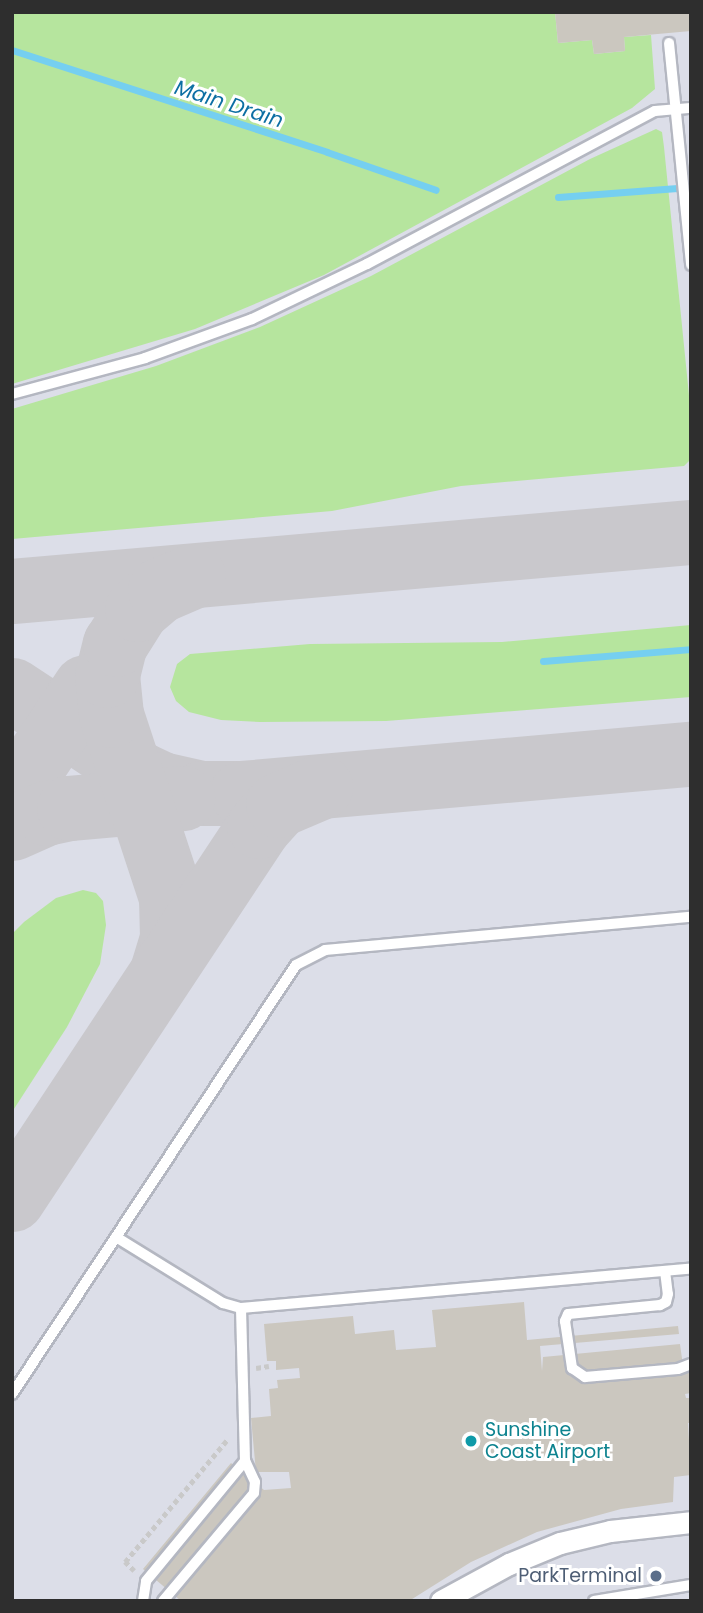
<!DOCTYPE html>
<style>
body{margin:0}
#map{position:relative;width:703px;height:1613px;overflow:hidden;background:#efe9e1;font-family:Poppins,sans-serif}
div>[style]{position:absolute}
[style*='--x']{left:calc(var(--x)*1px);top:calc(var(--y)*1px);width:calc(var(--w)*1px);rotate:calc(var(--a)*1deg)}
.airport>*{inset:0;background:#dcdee8;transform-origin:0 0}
.green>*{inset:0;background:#b6e59e}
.stream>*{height:7px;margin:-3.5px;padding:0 3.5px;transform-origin:3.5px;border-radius:3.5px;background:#75cff0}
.taxiway>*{height:65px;margin:-32.5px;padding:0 32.5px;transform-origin:32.5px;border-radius:32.5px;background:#c9c8cc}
.building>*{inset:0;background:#cbc7bf}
.path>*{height:4.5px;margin-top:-2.25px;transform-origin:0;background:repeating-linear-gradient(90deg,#c9c9c9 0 5px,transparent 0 8.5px)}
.roads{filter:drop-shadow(2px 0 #b4b7c1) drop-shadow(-2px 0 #b4b7c1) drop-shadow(0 2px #b4b7c1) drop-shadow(0 -2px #b4b7c1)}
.service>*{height:10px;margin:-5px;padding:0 5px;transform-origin:5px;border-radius:5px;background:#fff}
.minor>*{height:21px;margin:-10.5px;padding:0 10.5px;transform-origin:10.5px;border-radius:10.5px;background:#fff}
.dots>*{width:19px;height:19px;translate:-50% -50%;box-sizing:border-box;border:4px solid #fff;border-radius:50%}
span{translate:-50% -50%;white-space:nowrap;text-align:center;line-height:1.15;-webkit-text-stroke:6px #fff;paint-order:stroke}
.culture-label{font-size:19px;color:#0d838f}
.left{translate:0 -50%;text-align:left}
.service-label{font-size:19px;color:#4e5e75}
.right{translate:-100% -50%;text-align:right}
.water-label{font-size:21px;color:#0d6fa3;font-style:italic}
.frame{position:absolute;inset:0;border:14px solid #2e2e2e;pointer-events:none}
</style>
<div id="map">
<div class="airport">
<i style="left:12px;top:12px;width:679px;height:1589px"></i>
</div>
<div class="green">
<i style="clip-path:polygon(12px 12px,555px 12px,558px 43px,592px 40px,594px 54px,625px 51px,624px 37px,651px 35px,655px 89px,632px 108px,324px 275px,195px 329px,12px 384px)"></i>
<i style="clip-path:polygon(656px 129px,662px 132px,664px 147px,691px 415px,691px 459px,684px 466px,461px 486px,332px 511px,12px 539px,12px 409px,156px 366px,260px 327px,371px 276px,590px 159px)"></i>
<i style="clip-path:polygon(691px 625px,691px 697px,386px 721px,260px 722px,221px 720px,189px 712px,176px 701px,170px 687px,177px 664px,190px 654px,310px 644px,502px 642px)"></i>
<i style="clip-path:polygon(83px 890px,96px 893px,103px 901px,106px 925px,100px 964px,67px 1027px,12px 1112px,12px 934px,24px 922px,56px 898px)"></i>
</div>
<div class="stream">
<i style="--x:12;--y:50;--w:331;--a:17.9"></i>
<i style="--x:327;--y:152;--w:115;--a:19.2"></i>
<i style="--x:558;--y:197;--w:133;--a:-4.3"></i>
<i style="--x:543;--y:661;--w:148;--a:-4.6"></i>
</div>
<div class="taxiway">
<i style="--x:12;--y:591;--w:682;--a:-4.97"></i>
<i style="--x:12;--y:690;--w:153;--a:33.3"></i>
<i style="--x:140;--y:774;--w:23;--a:25"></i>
<i style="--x:161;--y:784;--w:41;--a:12.7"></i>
<i style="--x:201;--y:793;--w:41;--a:0"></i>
<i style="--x:242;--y:793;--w:451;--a:-5"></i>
<i style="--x:12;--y:797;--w:132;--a:-56.4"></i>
<i style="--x:12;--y:828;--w:37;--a:-24"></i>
<i style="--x:46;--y:813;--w:24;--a:-12"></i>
<i style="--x:69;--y:808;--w:114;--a:-5"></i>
<i style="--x:162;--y:971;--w:34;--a:-73"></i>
<i style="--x:172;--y:938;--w:41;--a:-91.4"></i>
<i style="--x:171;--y:897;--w:192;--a:-108.2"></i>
<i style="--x:111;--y:715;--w:40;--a:-95.7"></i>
<i style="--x:107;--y:675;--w:32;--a:-76"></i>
<i style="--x:115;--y:644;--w:41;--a:-57.8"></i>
<i style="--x:137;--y:609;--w:30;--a:-40"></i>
<i style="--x:160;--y:590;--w:36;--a:-23"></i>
<i style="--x:12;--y:1199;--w:447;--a:-56.5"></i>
<i style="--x:259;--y:826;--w:28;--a:-48"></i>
<i style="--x:278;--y:805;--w:46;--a:-23.2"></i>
</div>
<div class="building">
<i style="clip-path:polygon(555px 12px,691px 12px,691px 31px,624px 37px,625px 51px,594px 54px,592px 40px,558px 43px)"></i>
<i style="clip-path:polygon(524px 1302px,527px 1340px,678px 1326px,679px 1334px,540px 1346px,542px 1371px,543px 1357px,680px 1344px,683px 1366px,691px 1365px,691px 1393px,685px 1394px,686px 1398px,691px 1398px,691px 1423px,688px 1423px,691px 1475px,674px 1477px,673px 1502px,621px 1509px,537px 1532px,471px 1562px,409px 1601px,181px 1601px,143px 1569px,231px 1463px,264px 1490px,291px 1488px,289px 1472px,256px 1472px,251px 1418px,271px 1416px,269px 1389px,278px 1388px,277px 1380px,300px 1378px,299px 1368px,276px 1370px,276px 1361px,267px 1361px,264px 1324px,353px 1316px,355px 1334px,394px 1330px,396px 1350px,436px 1347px,432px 1310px)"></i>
</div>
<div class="path">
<i style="--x:256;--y:1368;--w:13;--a:-9"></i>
<i style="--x:134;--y:1571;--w:13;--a:-135"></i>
<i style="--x:125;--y:1562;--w:160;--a:-50.1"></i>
</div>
<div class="roads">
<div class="service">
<i style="--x:669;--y:43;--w:223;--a:84.3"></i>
<i style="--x:12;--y:394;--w:138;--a:-15.1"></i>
<i style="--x:145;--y:358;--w:114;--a:-20"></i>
<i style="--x:252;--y:319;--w:127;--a:-25.6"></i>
<i style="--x:367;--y:264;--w:326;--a:-28"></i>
<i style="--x:655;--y:111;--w:36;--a:-5"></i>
<i style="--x:116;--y:1237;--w:126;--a:31.7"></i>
<i style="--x:223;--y:1303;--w:19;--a:16"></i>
<i style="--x:241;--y:1308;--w:452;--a:-5"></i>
<i style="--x:665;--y:1271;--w:23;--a:83"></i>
<i style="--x:668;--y:1294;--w:8;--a:104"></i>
<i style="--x:666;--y:1302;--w:7;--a:153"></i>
<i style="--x:660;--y:1305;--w:92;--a:174.4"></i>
<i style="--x:568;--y:1314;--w:8;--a:113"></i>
<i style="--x:565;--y:1321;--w:48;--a:81.5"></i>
<i style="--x:572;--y:1368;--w:16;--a:35"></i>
<i style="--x:585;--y:1377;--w:93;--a:-4.9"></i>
<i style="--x:678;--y:1369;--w:14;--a:-21"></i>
<i style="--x:12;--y:1394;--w:514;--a:-56.5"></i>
<i style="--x:296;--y:965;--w:33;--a:-27"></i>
<i style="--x:325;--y:950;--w:367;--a:-5.2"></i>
<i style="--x:143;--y:1601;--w:20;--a:-81"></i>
<i style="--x:146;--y:1581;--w:156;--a:-50.5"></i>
<i style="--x:163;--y:1601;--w:141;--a:-49.9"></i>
<i style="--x:254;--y:1493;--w:11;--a:-85"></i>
<i style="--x:255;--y:1482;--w:23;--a:-115"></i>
<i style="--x:245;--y:1461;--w:153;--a:-91.5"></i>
<i style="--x:594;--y:1601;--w:98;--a:-9.4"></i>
</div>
<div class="minor">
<i style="--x:441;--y:1601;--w:77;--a:-28.6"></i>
<i style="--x:509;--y:1564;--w:55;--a:-22.4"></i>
<i style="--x:560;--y:1543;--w:51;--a:-13.5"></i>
<i style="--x:610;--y:1531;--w:81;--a:-6.3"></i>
</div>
</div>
<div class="dots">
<i style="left:471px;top:1441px;background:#0f9aa8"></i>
<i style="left:656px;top:1576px;background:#5c6f8a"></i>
</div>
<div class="culture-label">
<span class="left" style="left:485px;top:1441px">Sunshine<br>Coast Airport</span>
</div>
<div class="service-label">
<span class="right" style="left:642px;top:1576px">ParkTerminal</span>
</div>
<div class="water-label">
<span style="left:229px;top:104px;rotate:18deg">Main Drain</span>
</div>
<div class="frame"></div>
</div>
